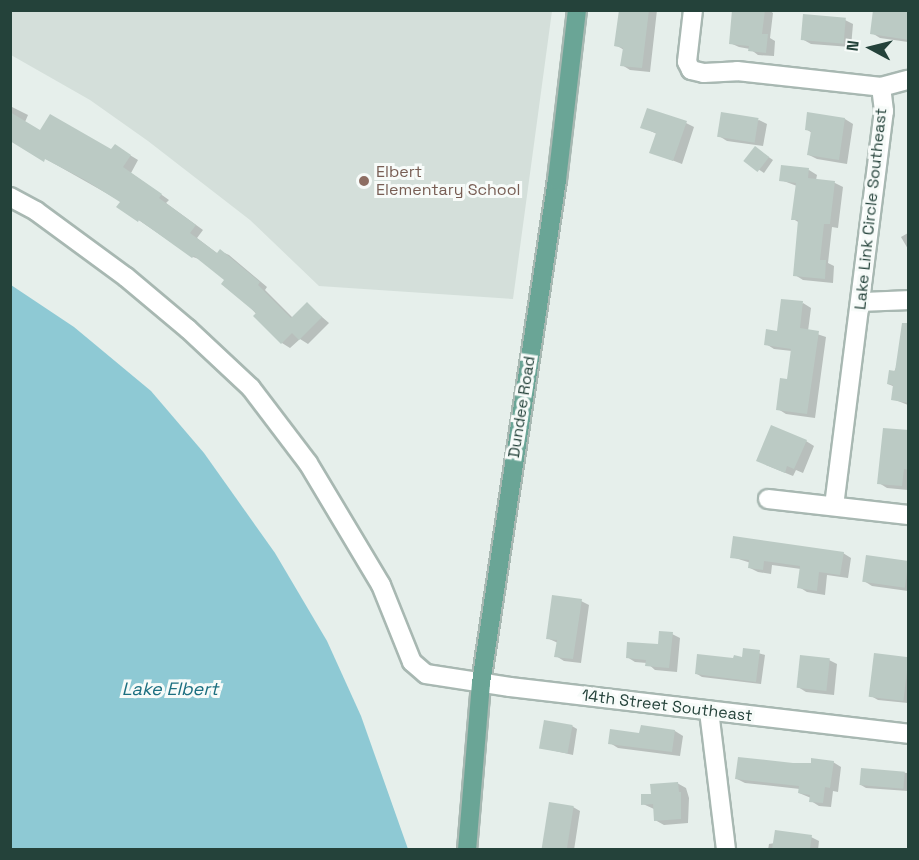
<!DOCTYPE html>
<style>
body{margin:0}
#map{position:relative;width:919px;height:860px;overflow:hidden;background:#e6efeb;font-family:"Space Grotesk",sans-serif}
div>[style]{position:absolute}
[style*='--x']{left:calc(var(--x)*1px);top:calc(var(--y)*1px);width:calc(var(--w)*1px);rotate:calc(var(--a)*1deg)}
.built>*{inset:0;background:#d4dfda}
.water>*{inset:0;background:#8ec9d4}
.shadow>*{inset:0;background:#0003}
.building>*{inset:0;background:#bbcac4;transform-origin:0 0}
.roads{filter:drop-shadow(2px 0 #a8b8b2) drop-shadow(-2px 0 #a8b8b2) drop-shadow(0 2px #a8b8b2) drop-shadow(0 -2px #a8b8b2)}
.minor>*{height:18px;margin:-9px;padding:0 9px;transform-origin:9px;border-radius:9px;background:#fff}
.major>*{height:18px;margin:-9px;padding:0 9px;transform-origin:9px;border-radius:9px;background:#6aa596}
.dots>*{width:16px;height:16px;translate:-50% -50%;box-sizing:border-box;border:3px solid #f7fbf9;border-radius:50%}
span{translate:-50% -50%;white-space:nowrap;text-align:center;line-height:1.15;-webkit-text-stroke:6px #f7fbf9;paint-order:stroke}
.education-label{font-size:16px;color:#785e54}
.left{translate:0 -50%;text-align:left}
.street-label{font-size:16px;color:#24423a}
.water-label{font-size:18px;color:#1c6f80;font-style:italic}
.frame{position:absolute;inset:0;border:12px solid #24423a;pointer-events:none}
.north{position:absolute;left:841px;top:18px;width:60px;height:60px;-webkit-text-stroke:4px #f7fbf9;paint-order:stroke;rotate:277deg;font-size:16px;font-weight:700;line-height:24px;text-align:center;color:#24423a}
.north::after{content:'';display:block;margin:auto;width:21px;height:27px;background:#24423a;clip-path:polygon(50% 0,100% 100%,50% 72%,0 100%)}
</style>
<div id="map">
<div class="built">
<i style="clip-path:polygon(11px 10px,552px 11px,513px 299px,319px 286px,250px 220px,148px 141px,90px 100px,11px 55px)"></i>
</div>
<div class="water">
<i style="clip-path:polygon(11px 285px,74px 327px,151px 391px,204px 453px,275px 553px,327px 641px,361px 716px,408px 849px,11px 849px)"></i>
</div>
<div class="shadow">
<i style="clip-path:polygon(621px 10px,657px 10px,650px 72px,630px 70px,622px 65px,624px 50px,616px 45px)"></i>
<i style="clip-path:polygon(734px 10px,769px 10px,773px 13px,770px 38px,775px 41px,774px 56px,758px 55px,750px 49px,739px 47px,730px 43px)"></i>
<i style="clip-path:polygon(908px 12px,908px 42px,880px 38px,872px 33px)"></i>
<i style="clip-path:polygon(845px 20px,853px 24px,851px 47px,811px 44px,802px 39px)"></i>
<i style="clip-path:polygon(10px 106px,28px 115px,25px 122px,41px 132px,112px 151px,115px 146px,138px 160px,131px 173px,169px 200px,166px 203px,203px 230px,197px 238px,218px 254px,220px 251px,229px 255px,267px 287px,265px 290px,293px 318px,307px 304px,329px 323px,308px 344px,300px 339px,290px 348px,282px 343px,226px 280px,202px 260px,193px 257px,118px 206px,122px 202px,16px 142px,10px 134px)"></i>
<i style="clip-path:polygon(845px 119px,853px 124px,847px 164px,817px 159px,809px 155px,812px 133px,806px 129px)"></i>
<i style="clip-path:polygon(759px 120px,767px 124px,763px 146px,727px 141px,719px 136px)"></i>
<i style="clip-path:polygon(686px 123px,694px 127px,682px 164px,651px 152px,657px 134px,642px 127px)"></i>
<i style="clip-path:polygon(760px 151px,773px 160px,764px 173px,746px 161px)"></i>
<i style="clip-path:polygon(809px 170px,817px 175px,816px 180px,835px 183px,843px 187px,838px 228px,832px 227px,828px 263px,834px 266px,833px 283px,803px 280px,795px 275px,800px 223px,793px 219px,797px 186px,781px 180px)"></i>
<i style="clip-path:polygon(908px 233px,908px 249px,901px 237px)"></i>
<i style="clip-path:polygon(803px 303px,811px 308px,808px 331px,826px 337px,815px 418px,786px 414px,778px 409px,788px 381px,792px 351px,774px 349px,766px 344px)"></i>
<i style="clip-path:polygon(908px 343px,908px 405px,893px 399px,895px 387px,888px 384px)"></i>
<i style="clip-path:polygon(908px 432px,908px 490px,887px 488px,879px 483px)"></i>
<i style="clip-path:polygon(806px 441px,814px 446px,803px 473px,796px 470px,793px 476px,766px 465px)"></i>
<i style="clip-path:polygon(843px 553px,851px 558px,848px 578px,827px 575px,825px 595px,807px 592px,799px 587px,801px 569px,772px 565px,771px 574px,758px 572px,750px 568px,751px 563px,732px 557px)"></i>
<i style="clip-path:polygon(908px 562px,908px 591px,872px 586px,864px 581px)"></i>
<i style="clip-path:polygon(581px 601px,589px 605px,581px 663px,564px 661px,556px 656px,558px 643px,547px 638px)"></i>
<i style="clip-path:polygon(672px 634px,680px 638px,677px 672px,655px 670px,647px 663px,635px 662px,627px 657px,659px 646px)"></i>
<i style="clip-path:polygon(745px 649px,765px 655px,761px 684px,702px 677px,697px 674px,744px 658px)"></i>
<i style="clip-path:polygon(908px 659px,908px 703px,878px 700px,871px 696px)"></i>
<i style="clip-path:polygon(829px 660px,837px 664px,834px 695px,806px 692px,798px 687px)"></i>
<i style="clip-path:polygon(572px 726px,577px 729px,573px 755px,542px 748px)"></i>
<i style="clip-path:polygon(675px 731px,683px 736px,680px 756px,618px 748px,610px 743px,641px 735px)"></i>
<i style="clip-path:polygon(833px 762px,841px 767px,838px 792px,833px 791px,831px 807px,819px 806px,811px 801px,811px 798px,799px 793px,800px 789px,745px 783px,737px 779px,793px 764px)"></i>
<i style="clip-path:polygon(862px 770px,908px 773px,908px 791px,866px 788px,861px 785px)"></i>
<i style="clip-path:polygon(677px 783px,686px 788px,689px 798px,688px 823px,664px 825px,655px 820px,654px 809px,643px 804px,652px 795px)"></i>
<i style="clip-path:polygon(550px 803px,573px 807px,580px 811px,574px 850px,543px 850px)"></i>
<i style="clip-path:polygon(811px 837px,819px 841px,818px 850px,768px 850px,769px 844px)"></i>
</div>
<div class="building">
<i style="clip-path:polygon(619px 10px,649px 10px,642px 68px,620px 66px,623px 48px,614px 46px)"></i>
<i style="clip-path:polygon(732px 10px,765px 10px,762px 34px,768px 34px,766px 53px,748px 51px,749px 46px,729px 44px)"></i>
<i style="clip-path:polygon(873px 10px,909px 10px,909px 40px,870px 34px)"></i>
<i style="left:803px;top:14px;width:43px;height:26px;rotate:5deg"></i>
<i style="clip-path:polygon(647px 108px,687px 121px,673px 161px,649px 153px,656px 133px,640px 128px)"></i>
<i style="clip-path:polygon(10px 112px,40px 130px,50px 114px,111px 149px,115px 144px,131px 155px,123px 167px,162px 194px,159px 198px,196px 225px,190px 233px,217px 253px,220px 249px,260px 282px,258px 285px,291px 318px,307px 302px,322px 317px,299px 340px,292px 333px,281px 344px,253px 316px,256px 313px,221px 284px,224px 280px,194px 256px,192px 258px,139px 220px,138px 222px,116px 207px,120px 202px,85px 180px,45px 159px,44px 162px,10px 141px)"></i>
<i style="left:721px;top:112px;width:38px;height:25px;rotate:9deg"></i>
<i style="clip-path:polygon(807px 112px,845px 118px,839px 160px,807px 155px,811px 131px,805px 130px)"></i>
<i style="left:755px;top:146px;width:18px;height:19px;rotate:38deg"></i>
<i style="clip-path:polygon(781px 165px,809px 168px,808px 178px,835px 181px,830px 224px,824px 224px,820px 260px,826px 260px,825px 279px,793px 276px,798px 220px,791px 220px,796px 183px,779px 181px)"></i>
<i style="clip-path:polygon(781px 299px,803px 301px,800px 328px,819px 331px,807px 414px,776px 410px,780px 378px,787px 379px,791px 349px,764px 345px,766px 329px,777px 331px)"></i>
<i style="clip-path:polygon(902px 323px,909px 323px,909px 403px,891px 400px,893px 385px,887px 384px,889px 370px,895px 371px)"></i>
<i style="clip-path:polygon(771px 425px,807px 440px,794px 469px,787px 466px,785px 473px,756px 461px)"></i>
<i style="clip-path:polygon(883px 428px,909px 430px,909px 470px,904px 469px,902px 486px,877px 484px)"></i>
<i style="clip-path:polygon(733px 536px,844px 552px,840px 575px,819px 572px,817px 591px,797px 588px,800px 566px,764px 561px,763px 570px,748px 568px,749px 560px,730px 558px)"></i>
<i style="left:866px;top:555px;width:43px;height:27px;rotate:8deg"></i>
<i style="clip-path:polygon(552px 595px,582px 599px,573px 659px,554px 657px,557px 640px,546px 639px)"></i>
<i style="clip-path:polygon(659px 631px,673px 632px,669px 668px,645px 666px,646px 660px,626px 658px,627px 642px,658px 644px)"></i>
<i style="clip-path:polygon(743px 648px,760px 650px,756px 682px,695px 674px,697px 654px,733px 658px,734px 655px,742px 657px)"></i>
<i style="left:874px;top:653px;width:35px;height:44px;rotate:7deg"></i>
<i style="left:800px;top:655px;width:30px;height:33px;rotate:6deg"></i>
<i style="left:544px;top:720px;width:29px;height:29px;rotate:10deg"></i>
<i style="clip-path:polygon(641px 725px,675px 730px,672px 752px,608px 744px,610px 729px,639px 733px)"></i>
<i style="clip-path:polygon(738px 757px,793px 763px,811px 763px,811px 758px,834px 761px,830px 788px,825px 787px,823px 803px,809px 802px,810px 795px,798px 793px,799px 786px,735px 779px)"></i>
<i style="left:861px;top:768px;width:44px;height:17px;rotate:5deg"></i>
<i style="clip-path:polygon(678px 782px,679px 792px,681px 792px,681px 819px,654px 821px,653px 804px,641px 805px,641px 794px,651px 794px,650px 784px)"></i>
<i style="left:549px;top:802px;width:25px;height:48px;rotate:9deg"></i>
<i style="clip-path:polygon(775px 830px,812px 835px,810px 849px,772px 849px)"></i>
</div>
<div class="roads">
<div class="minor">
<i style="--x:693;--y:10;--w:52;--a:96.6"></i>
<i style="--x:687;--y:62;--w:9;--a:63"></i>
<i style="--x:691;--y:70;--w:13;--a:13"></i>
<i style="--x:704;--y:73;--w:33;--a:-3"></i>
<i style="--x:737;--y:71;--w:145;--a:6.3"></i>
<i style="--x:881;--y:87;--w:28;--a:-15"></i>
<i style="--x:10;--y:197;--w:30;--a:28"></i>
<i style="--x:36;--y:211;--w:112;--a:36.3"></i>
<i style="--x:126;--y:277;--w:81;--a:40"></i>
<i style="--x:188;--y:329;--w:86;--a:43.1"></i>
<i style="--x:251;--y:388;--w:94;--a:52.8"></i>
<i style="--x:308;--y:463;--w:142;--a:59.1"></i>
<i style="--x:381;--y:585;--w:83;--a:68.1"></i>
<i style="--x:412;--y:662;--w:18;--a:41"></i>
<i style="--x:426;--y:674;--w:85;--a:8.8"></i>
<i style="--x:510;--y:687;--w:401;--a:6.7"></i>
<i style="--x:861;--y:302;--w:47;--a:-2.4"></i>
<i style="--x:768;--y:499;--w:141;--a:6.5"></i>
<i style="--x:834;--y:506;--w:398;--a:-82.8"></i>
<i style="--x:884;--y:111;--w:24;--a:-97"></i>
<i style="--x:709;--y:711;--w:140;--a:83"></i>
</div>
<div class="major">
<i style="--x:467;--y:850;--w:168;--a:-85.2"></i>
<i style="--x:481;--y:683;--w:509;--a:-81.41"></i>
<i style="--x:557;--y:180;--w:171;--a:-83.3"></i>
</div>
</div>
<div class="dots">
<i style="left:364px;top:181px;background:#8d6e63"></i>
</div>
<div class="education-label">
<span class="left" style="left:376px;top:181px">Elbert<br>Elementary School</span>
</div>
<div class="street-label">
<span style="left:871px;top:209px;rotate:-84deg">Lake Link Circle Southeast</span>
<span style="left:522px;top:407px;rotate:-81deg">Dundee Road</span>
<span style="left:667px;top:706px;rotate:7deg">14th Street Southeast</span>
</div>
<div class="water-label">
<span style="left:170px;top:689px">Lake Elbert</span>
</div>
<div class="frame"></div>
<div class="north">N</div>
</div>
